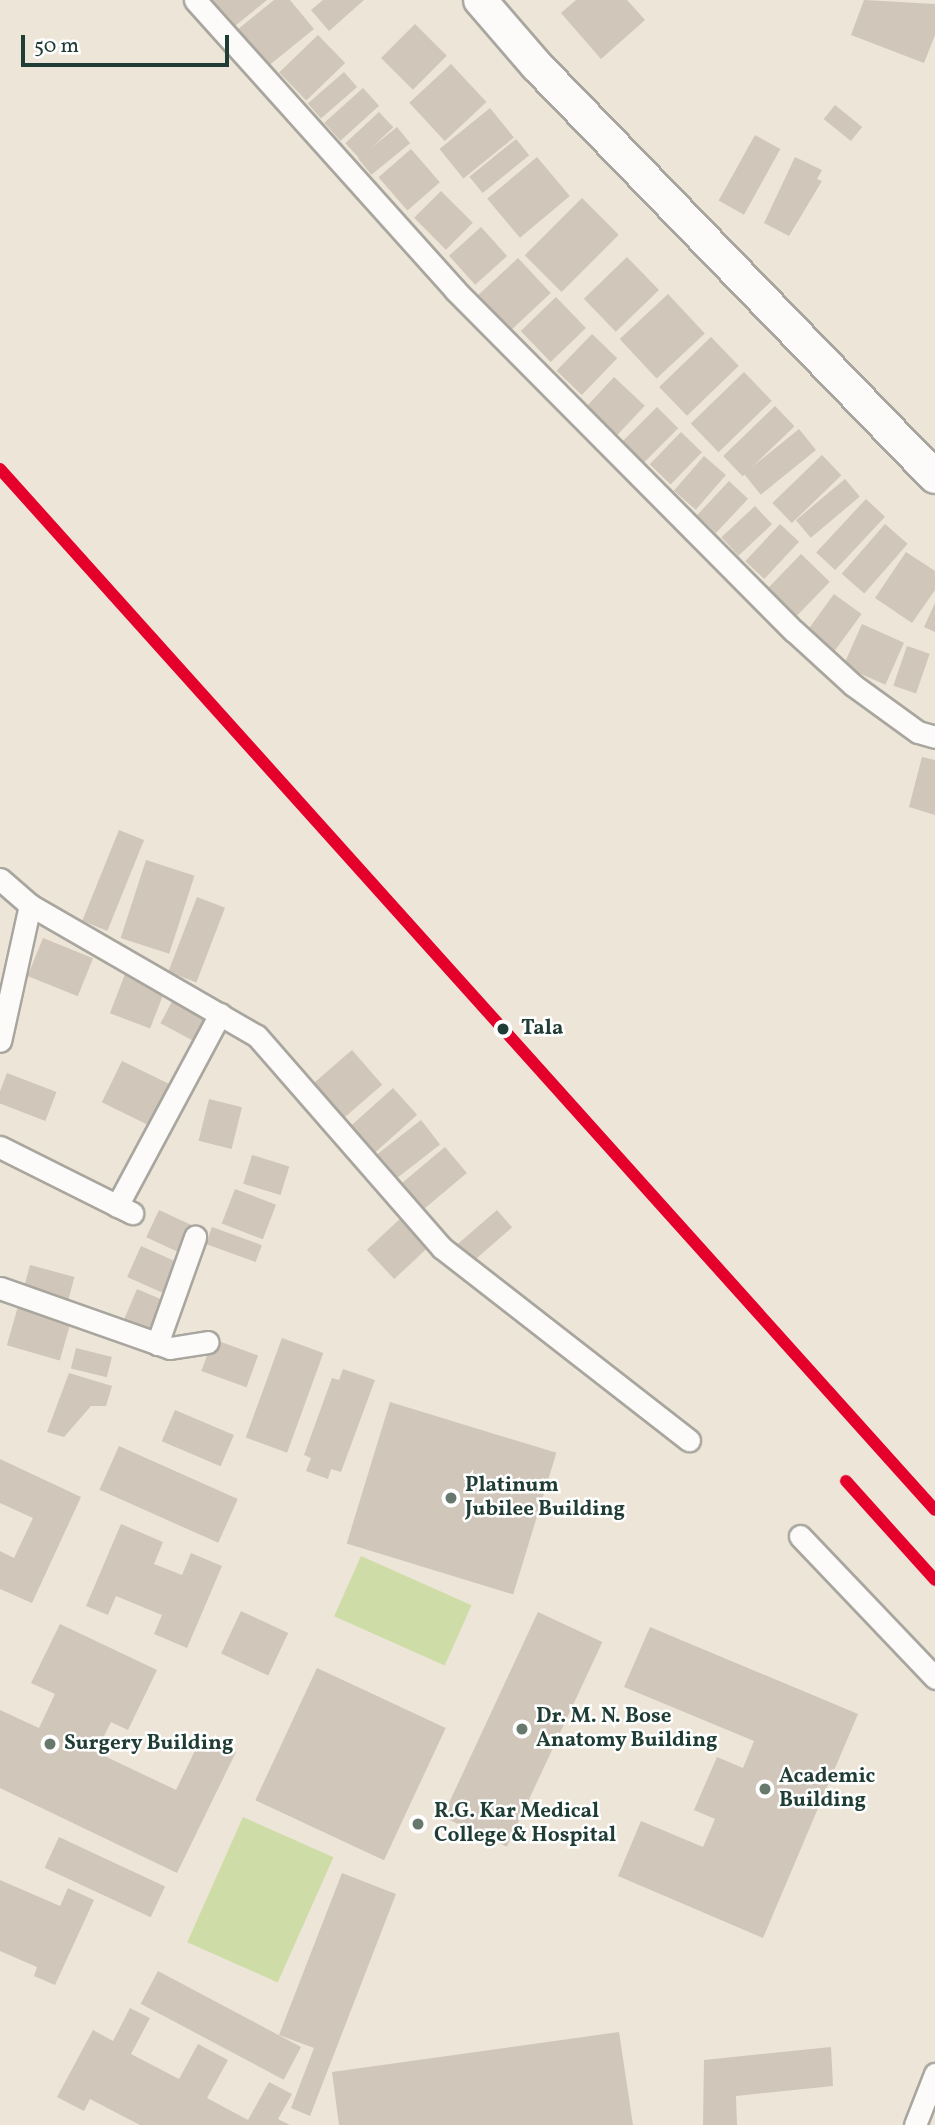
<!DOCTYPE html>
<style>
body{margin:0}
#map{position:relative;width:935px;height:2125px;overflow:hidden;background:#ede5d8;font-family:Vollkorn,serif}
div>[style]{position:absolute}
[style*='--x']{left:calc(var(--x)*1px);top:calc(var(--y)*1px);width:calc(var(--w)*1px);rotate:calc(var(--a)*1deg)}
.green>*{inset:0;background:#cedda7;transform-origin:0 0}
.building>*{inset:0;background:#d0c6ba;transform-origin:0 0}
.roads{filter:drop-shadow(2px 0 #a8a69e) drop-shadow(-2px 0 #a8a69e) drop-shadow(0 2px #a8a69e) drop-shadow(0 -2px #a8a69e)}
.street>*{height:21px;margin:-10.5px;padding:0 10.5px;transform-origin:10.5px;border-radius:10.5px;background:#fcfbf9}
.secondary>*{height:32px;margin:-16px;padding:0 16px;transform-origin:16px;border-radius:16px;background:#fcfbf9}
.rail-1>*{height:12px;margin:-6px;padding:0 6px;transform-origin:6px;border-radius:6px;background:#e4002b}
.dots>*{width:19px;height:19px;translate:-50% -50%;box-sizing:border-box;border:4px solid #fff;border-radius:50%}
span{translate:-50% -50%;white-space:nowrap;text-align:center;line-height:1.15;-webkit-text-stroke:5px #fff;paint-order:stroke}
.stop-label{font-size:21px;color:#1f3d34;font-weight:700}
.left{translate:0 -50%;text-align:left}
.poi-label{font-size:21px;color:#1f3d34;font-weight:700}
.scale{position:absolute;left:21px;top:35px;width:208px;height:32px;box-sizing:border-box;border:4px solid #1f3d34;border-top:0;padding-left:9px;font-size:21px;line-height:24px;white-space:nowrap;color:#1f3d34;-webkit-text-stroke:5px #fff;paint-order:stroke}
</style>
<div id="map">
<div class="green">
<i style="left:361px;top:1556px;width:121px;height:66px;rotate:24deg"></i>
<i style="left:243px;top:1817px;width:99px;height:137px;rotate:24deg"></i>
</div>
<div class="building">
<i style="clip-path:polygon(205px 0,267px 0,230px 30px)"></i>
<i style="clip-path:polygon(274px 0,290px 0,314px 29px,267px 67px,237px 30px)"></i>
<i style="clip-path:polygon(323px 0,364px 0,329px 31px,311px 10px)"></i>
<i style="clip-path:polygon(576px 0,627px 0,645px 20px,601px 59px,561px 13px)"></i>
<i style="clip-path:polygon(864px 0,935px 4px,935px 35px,924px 63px,851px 35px)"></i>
<i style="left:415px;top:24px;width:45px;height:48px;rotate:45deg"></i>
<i style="left:318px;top:35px;width:39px;height:54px;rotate:46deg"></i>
<i style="left:451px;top:64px;width:52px;height:57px;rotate:47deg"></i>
<i style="left:344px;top:72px;width:20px;height:48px;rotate:49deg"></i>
<i style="left:363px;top:88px;width:24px;height:52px;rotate:48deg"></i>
<i style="left:835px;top:105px;width:35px;height:18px;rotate:39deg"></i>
<i style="left:490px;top:108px;width:38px;height:65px;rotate:51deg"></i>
<i style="left:379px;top:112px;width:21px;height:46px;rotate:47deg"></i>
<i style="left:397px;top:127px;width:21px;height:50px;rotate:51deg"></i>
<i style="left:755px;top:135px;width:29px;height:75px;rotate:29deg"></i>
<i style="left:516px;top:139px;width:21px;height:60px;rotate:51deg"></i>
<i style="left:411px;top:149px;width:44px;height:43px;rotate:49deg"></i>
<i style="left:537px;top:157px;width:51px;height:65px;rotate:50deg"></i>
<i style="clip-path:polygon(795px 157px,822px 170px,817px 179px,822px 181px,789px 236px,764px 223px)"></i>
<i style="left:441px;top:191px;width:45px;height:38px;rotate:45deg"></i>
<i style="left:582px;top:198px;width:52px;height:81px;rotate:45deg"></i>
<i style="left:481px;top:227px;width:39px;height:43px;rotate:48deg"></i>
<i style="left:627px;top:257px;width:46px;height:60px;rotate:46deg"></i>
<i style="left:518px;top:258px;width:48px;height:58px;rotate:47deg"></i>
<i style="left:668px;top:294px;width:54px;height:66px;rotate:47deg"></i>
<i style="left:556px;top:297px;width:43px;height:49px;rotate:46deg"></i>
<i style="left:592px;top:334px;width:35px;height:51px;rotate:44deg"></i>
<i style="left:711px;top:337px;width:40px;height:72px;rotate:46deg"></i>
<i style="left:744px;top:372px;width:40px;height:74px;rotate:46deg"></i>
<i style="left:614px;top:377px;width:42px;height:45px;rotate:43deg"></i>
<i style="left:775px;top:406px;width:28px;height:72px;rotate:46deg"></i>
<i style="left:657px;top:407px;width:30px;height:51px;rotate:45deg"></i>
<i style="left:799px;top:429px;width:27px;height:71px;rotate:51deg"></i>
<i style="left:681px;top:432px;width:29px;height:45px;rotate:44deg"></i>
<i style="left:822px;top:455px;width:28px;height:69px;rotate:46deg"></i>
<i style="left:704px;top:456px;width:29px;height:46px;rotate:41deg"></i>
<i style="left:845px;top:479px;width:23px;height:64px;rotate:50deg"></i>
<i style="left:729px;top:481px;width:26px;height:47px;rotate:43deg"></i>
<i style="left:866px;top:499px;width:26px;height:73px;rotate:43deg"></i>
<i style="left:755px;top:506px;width:25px;height:46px;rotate:47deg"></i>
<i style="left:780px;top:524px;width:26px;height:51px;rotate:43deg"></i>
<i style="left:885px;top:524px;width:30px;height:66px;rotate:41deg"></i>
<i style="clip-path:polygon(906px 552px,935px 571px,935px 590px,912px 623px,875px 598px)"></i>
<i style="left:801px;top:554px;width:40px;height:48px;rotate:44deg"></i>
<i style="left:834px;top:594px;width:34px;height:48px;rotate:36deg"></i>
<i style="clip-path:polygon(935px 603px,935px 632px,924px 627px)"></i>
<i style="left:862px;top:624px;width:46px;height:46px;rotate:24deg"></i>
<i style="left:907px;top:646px;width:24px;height:42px;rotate:19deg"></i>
<i style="clip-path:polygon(922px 757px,935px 760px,935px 815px,909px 807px)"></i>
<i style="left:119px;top:830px;width:27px;height:98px;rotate:22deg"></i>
<i style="left:146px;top:860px;width:51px;height:82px;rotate:18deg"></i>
<i style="left:197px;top:897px;width:30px;height:80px;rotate:21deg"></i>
<i style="left:43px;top:938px;width:54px;height:41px;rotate:22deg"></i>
<i style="left:125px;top:974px;width:43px;height:42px;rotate:21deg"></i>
<i style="left:175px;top:996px;width:38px;height:31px;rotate:28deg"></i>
<i style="left:352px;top:1050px;width:46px;height:50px;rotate:49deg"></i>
<i style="left:122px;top:1061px;width:55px;height:46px;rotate:26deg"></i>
<i style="left:7px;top:1073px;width:53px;height:31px;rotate:21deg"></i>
<i style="left:393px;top:1088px;width:36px;height:64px;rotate:48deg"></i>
<i style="left:209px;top:1099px;width:34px;height:43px;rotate:14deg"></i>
<i style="left:421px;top:1120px;width:31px;height:60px;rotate:52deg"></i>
<i style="left:445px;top:1147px;width:34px;height:60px;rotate:50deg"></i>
<i style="left:252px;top:1155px;width:39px;height:30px;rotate:17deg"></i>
<i style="left:235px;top:1189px;width:44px;height:37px;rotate:21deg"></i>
<i style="left:159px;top:1210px;width:38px;height:30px;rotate:25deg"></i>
<i style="left:497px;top:1210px;width:23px;height:55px;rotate:49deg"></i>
<i style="left:402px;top:1217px;width:40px;height:48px;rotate:47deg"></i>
<i style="left:212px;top:1227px;width:53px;height:18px;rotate:20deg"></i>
<i style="left:141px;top:1246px;width:43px;height:34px;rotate:24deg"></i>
<i style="left:30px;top:1265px;width:46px;height:28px;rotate:15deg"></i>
<i style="left:137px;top:1289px;width:33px;height:38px;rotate:23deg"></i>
<i style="left:19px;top:1303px;width:55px;height:44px;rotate:16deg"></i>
<i style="left:282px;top:1338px;width:44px;height:106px;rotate:20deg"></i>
<i style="left:213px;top:1339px;width:48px;height:34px;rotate:20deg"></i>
<i style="left:76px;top:1348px;width:37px;height:21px;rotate:14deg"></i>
<i style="clip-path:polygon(343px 1369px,375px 1380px,341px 1472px,331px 1469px,328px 1479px,306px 1471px,311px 1458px,304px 1455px,332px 1378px,339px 1380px)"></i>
<i style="clip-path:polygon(69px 1373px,112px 1386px,106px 1406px,91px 1406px,64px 1437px,47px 1432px)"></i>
<i style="left:390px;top:1402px;width:174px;height:148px;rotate:17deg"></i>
<i style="left:175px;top:1410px;width:64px;height:34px;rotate:23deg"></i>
<i style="left:119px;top:1446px;width:130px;height:48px;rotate:24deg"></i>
<i style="clip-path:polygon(0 1459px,81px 1497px,32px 1603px,0 1589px,0 1551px,14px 1558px,33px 1518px,0 1503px)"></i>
<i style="clip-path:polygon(121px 1524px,163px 1542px,154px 1564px,182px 1575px,191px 1553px,222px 1566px,187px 1648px,154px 1634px,162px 1615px,116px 1596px,108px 1615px,86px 1606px)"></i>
<i style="left:241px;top:1611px;width:52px;height:47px;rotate:25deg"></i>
<i style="left:538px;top:1612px;width:71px;height:226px;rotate:25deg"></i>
<i style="clip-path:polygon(60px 1624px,157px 1670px,128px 1730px,111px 1722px,96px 1752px,176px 1790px,202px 1736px,236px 1752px,177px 1873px,0 1788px,0 1710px,39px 1728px,55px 1694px,31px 1683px)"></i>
<i style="clip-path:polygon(650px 1627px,858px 1714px,763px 1938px,618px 1876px,641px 1821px,703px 1847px,715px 1819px,694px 1810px,717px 1757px,743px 1768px,754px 1741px,624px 1687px)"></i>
<i style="left:317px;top:1668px;width:142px;height:146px;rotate:25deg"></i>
<i style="left:59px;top:1837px;width:117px;height:34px;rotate:25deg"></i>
<i style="clip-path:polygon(342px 1873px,396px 1894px,310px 2116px,291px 2108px,314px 2048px,279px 2035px)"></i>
<i style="clip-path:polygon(0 1880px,60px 1906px,68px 1888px,94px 1900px,55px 1985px,34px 1976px,37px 1967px,0 1951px)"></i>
<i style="left:158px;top:1971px;width:162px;height:37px;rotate:28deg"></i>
<i style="clip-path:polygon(130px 2008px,150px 2018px,131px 2054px,179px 2079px,198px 2044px,228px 2060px,207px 2098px,248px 2120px,269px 2082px,292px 2094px,278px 2119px,290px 2125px,140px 2125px,90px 2099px,84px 2111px,57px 2097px,93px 2030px,113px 2041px)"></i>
<i style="clip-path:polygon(619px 2032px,633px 2125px,339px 2125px,332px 2072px)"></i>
<i style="clip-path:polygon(831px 2047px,833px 2086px,736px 2096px,737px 2125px,703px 2125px,704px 2060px)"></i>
</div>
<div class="roads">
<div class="street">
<i style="--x:195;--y:0;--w:389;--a:48.1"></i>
<i style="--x:455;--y:290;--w:481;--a:45.2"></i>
<i style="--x:794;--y:631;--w:80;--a:42.5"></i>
<i style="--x:853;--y:685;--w:80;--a:35.9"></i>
<i style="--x:918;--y:732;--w:18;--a:16"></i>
<i style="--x:0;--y:879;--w:40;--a:41"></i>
<i style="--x:30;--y:905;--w:139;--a:102.4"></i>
<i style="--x:30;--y:905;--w:262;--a:30"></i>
<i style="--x:257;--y:1036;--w:281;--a:48.9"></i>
<i style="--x:442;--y:1248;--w:313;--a:37.9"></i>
<i style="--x:0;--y:1147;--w:148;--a:26.6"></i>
<i style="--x:117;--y:1206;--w:218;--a:-61.8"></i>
<i style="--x:0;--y:1288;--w:180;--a:19.4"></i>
<i style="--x:170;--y:1348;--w:38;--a:-9"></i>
<i style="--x:157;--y:1344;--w:114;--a:-70.4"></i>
<i style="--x:800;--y:1536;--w:196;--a:46.4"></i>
<i style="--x:915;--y:2125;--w:55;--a:-68.6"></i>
</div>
<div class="secondary">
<i style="--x:480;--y:0;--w:87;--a:49.2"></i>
<i style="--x:537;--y:66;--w:572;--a:45.92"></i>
</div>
</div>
<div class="rail-1">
<i style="--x:0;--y:469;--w:1399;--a:48.07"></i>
<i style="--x:846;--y:1481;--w:133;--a:48"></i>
</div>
<div class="dots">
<i style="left:503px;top:1029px;background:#1f3d34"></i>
<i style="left:451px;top:1498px;background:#67786d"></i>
<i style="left:522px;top:1729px;background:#67786d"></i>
<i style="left:50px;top:1744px;background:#67786d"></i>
<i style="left:765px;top:1789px;background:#67786d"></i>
<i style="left:418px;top:1824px;background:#67786d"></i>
</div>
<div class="stop-label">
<span class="left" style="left:521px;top:1029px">Tala</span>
</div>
<div class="poi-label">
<span class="left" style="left:465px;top:1498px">Platinum<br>Jubilee Building</span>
<span class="left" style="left:536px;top:1729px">Dr. M. N. Bose<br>Anatomy Building</span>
<span class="left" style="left:64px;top:1744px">Surgery Building</span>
<span class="left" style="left:779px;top:1789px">Academic<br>Building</span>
<span class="left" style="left:434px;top:1824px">R.G. Kar Medical<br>College &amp; Hospital</span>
</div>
<div class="scale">50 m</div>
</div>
